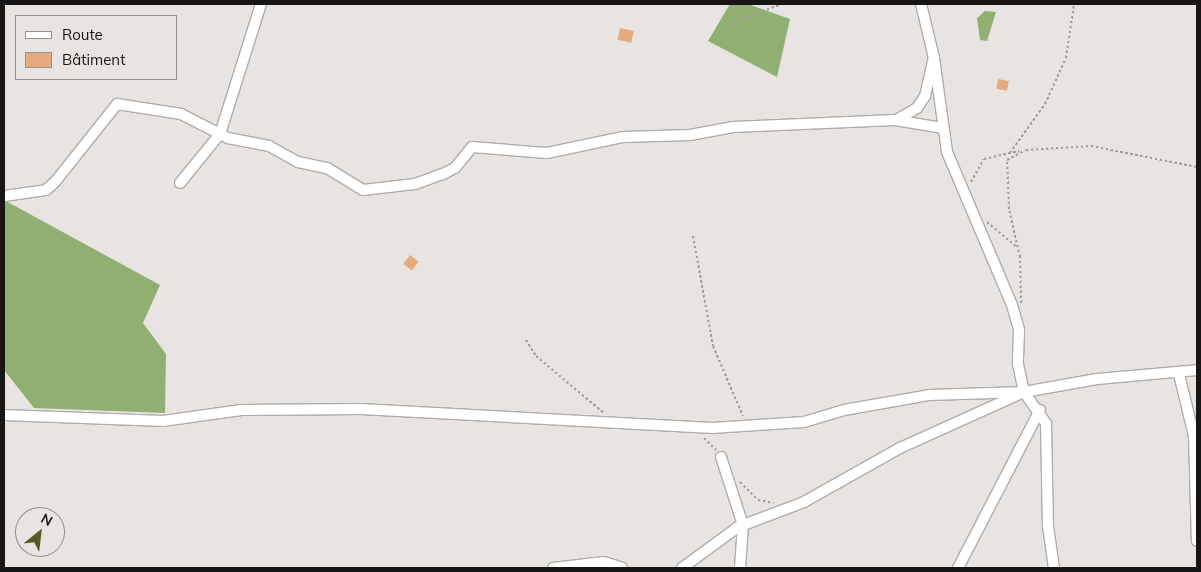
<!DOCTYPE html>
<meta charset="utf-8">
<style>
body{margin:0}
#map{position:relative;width:1201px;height:572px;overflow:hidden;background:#e8e4e1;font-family:Mulish,sans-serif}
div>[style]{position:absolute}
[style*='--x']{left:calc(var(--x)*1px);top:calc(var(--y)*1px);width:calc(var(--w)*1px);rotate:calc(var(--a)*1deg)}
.forest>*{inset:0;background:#92af72}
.building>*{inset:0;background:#e4ab7e;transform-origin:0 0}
.path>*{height:2px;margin-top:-1px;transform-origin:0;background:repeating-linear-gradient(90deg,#9f9c9a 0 2.5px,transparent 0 5px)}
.roads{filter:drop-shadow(1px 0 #b0aca9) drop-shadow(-1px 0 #b0aca9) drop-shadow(0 1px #b0aca9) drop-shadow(0 -1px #b0aca9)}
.minor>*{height:10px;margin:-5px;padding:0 5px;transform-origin:5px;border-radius:5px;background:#fff}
span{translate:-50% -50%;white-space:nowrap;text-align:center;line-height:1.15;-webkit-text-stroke:4px #e8e4e1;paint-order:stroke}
.frame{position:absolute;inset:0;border:5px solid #171615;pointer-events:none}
.legend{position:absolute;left:15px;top:15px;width:162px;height:65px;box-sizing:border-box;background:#e8e4e1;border:1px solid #94928f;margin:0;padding:6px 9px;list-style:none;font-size:15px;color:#171615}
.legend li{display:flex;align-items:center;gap:10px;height:25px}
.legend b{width:25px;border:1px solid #94928f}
.north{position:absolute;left:15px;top:507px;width:50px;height:50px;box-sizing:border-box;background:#e8e4e1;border:1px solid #94928f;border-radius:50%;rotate:29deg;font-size:14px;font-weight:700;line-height:20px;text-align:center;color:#171615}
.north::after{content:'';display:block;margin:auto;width:18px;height:22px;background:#585926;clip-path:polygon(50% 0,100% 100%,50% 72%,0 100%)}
</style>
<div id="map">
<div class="forest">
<i style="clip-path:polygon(730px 4px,748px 4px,790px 19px,777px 77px,708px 41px)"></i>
<i style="clip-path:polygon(985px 11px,996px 12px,987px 41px,980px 40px,977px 18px)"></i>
<i style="clip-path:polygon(4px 200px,160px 285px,143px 323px,166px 354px,165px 413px,34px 408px,4px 370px)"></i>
</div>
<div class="building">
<i style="left:620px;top:28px;width:14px;height:12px;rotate:12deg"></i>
<i style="left:998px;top:79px;width:11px;height:10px;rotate:10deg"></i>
<i style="left:410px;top:255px;width:11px;height:11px;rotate:38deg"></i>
</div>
<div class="path">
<i style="--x:734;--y:22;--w:51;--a:-20.6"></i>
<i style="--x:1010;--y:153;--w:60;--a:-54.5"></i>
<i style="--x:1045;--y:104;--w:51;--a:-65.5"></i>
<i style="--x:1066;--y:58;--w:55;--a:-81.6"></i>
<i style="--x:971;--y:182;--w:26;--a:-61"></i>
<i style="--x:984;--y:159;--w:36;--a:-13"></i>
<i style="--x:987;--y:222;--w:38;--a:40"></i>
<i style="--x:693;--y:236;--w:112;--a:79.7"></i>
<i style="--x:713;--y:346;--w:76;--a:66.8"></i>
<i style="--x:1021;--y:303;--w:46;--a:-91.2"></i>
<i style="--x:1020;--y:257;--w:49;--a:-102.9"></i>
<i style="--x:1009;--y:209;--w:49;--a:-92.3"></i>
<i style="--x:1007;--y:160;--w:21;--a:-28"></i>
<i style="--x:1026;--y:150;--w:65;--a:-3.5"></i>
<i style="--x:1091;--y:146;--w:108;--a:11.2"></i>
<i style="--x:526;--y:340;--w:19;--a:58"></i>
<i style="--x:536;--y:356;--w:89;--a:40"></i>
<i style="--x:704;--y:438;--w:17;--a:45"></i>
<i style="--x:740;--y:482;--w:25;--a:45"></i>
<i style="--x:758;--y:500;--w:16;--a:11"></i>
</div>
<div class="roads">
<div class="minor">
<i style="--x:934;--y:58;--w:95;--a:82.1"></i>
<i style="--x:947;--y:152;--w:166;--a:67"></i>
<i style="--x:1012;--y:305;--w:26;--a:74"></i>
<i style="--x:1019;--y:330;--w:34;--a:92"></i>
<i style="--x:1018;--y:364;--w:29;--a:78"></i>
<i style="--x:1024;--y:392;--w:39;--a:55"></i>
<i style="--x:1046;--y:424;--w:102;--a:88.9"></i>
<i style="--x:1048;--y:526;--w:42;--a:81.9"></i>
<i style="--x:898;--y:119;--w:22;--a:-30"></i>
<i style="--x:917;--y:108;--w:14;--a:-56"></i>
<i style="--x:925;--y:96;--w:39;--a:-77"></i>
<i style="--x:934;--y:58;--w:56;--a:-103.5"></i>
<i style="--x:180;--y:183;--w:63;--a:-50.8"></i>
<i style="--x:220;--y:134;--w:136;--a:-72.5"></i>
<i style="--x:4;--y:196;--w:42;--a:-8.1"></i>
<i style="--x:46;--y:190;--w:12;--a:-42"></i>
<i style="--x:55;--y:182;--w:100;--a:-51.5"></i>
<i style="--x:117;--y:104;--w:65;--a:8.9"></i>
<i style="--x:181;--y:114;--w:53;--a:27.1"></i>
<i style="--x:228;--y:138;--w:42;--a:11"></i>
<i style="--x:269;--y:146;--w:33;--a:29"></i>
<i style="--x:298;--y:162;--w:30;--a:12"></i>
<i style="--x:327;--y:168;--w:42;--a:31.4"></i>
<i style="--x:363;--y:190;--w:52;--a:-6.6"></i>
<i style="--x:415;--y:184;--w:30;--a:-20"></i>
<i style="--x:443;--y:174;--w:13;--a:-27"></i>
<i style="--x:455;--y:168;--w:27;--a:-51"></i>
<i style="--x:472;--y:147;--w:75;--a:4.6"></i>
<i style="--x:547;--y:153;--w:78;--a:-11.9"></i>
<i style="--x:623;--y:137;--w:67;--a:-1.7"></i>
<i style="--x:690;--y:135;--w:44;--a:-10.5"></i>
<i style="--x:733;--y:127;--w:162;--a:-2.5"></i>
<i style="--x:895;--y:120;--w:49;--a:9.5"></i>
<i style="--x:1179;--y:374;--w:64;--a:76.4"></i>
<i style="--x:1194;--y:436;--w:105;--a:88.4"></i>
<i style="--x:4;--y:415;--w:159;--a:2.2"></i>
<i style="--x:163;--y:421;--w:79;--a:-8"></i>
<i style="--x:241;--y:410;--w:120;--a:-0.5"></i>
<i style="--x:361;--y:409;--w:352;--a:3.1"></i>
<i style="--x:712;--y:428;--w:92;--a:-3.7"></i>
<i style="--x:804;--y:422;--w:42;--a:-16.7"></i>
<i style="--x:844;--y:410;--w:86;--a:-10"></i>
<i style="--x:929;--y:395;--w:95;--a:-1.8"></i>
<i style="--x:721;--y:457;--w:71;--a:72.1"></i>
<i style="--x:743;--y:525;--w:43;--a:94"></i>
<i style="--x:553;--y:568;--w:51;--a:-6.7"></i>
<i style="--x:604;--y:562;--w:19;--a:18"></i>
<i style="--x:682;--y:568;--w:69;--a:-36.2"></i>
<i style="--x:738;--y:527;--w:71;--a:-20.7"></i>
<i style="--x:804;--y:502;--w:110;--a:-29.4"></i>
<i style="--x:900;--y:448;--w:136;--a:-24.3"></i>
<i style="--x:1024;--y:392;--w:74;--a:-10.1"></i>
<i style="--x:1097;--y:379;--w:100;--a:-5.1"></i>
<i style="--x:958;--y:568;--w:178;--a:-62.6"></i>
</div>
</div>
<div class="frame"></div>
<ul class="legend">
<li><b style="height:6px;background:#fff"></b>Route</li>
<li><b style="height:14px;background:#e4ab7e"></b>Bâtiment</li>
</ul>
<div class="north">N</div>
</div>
